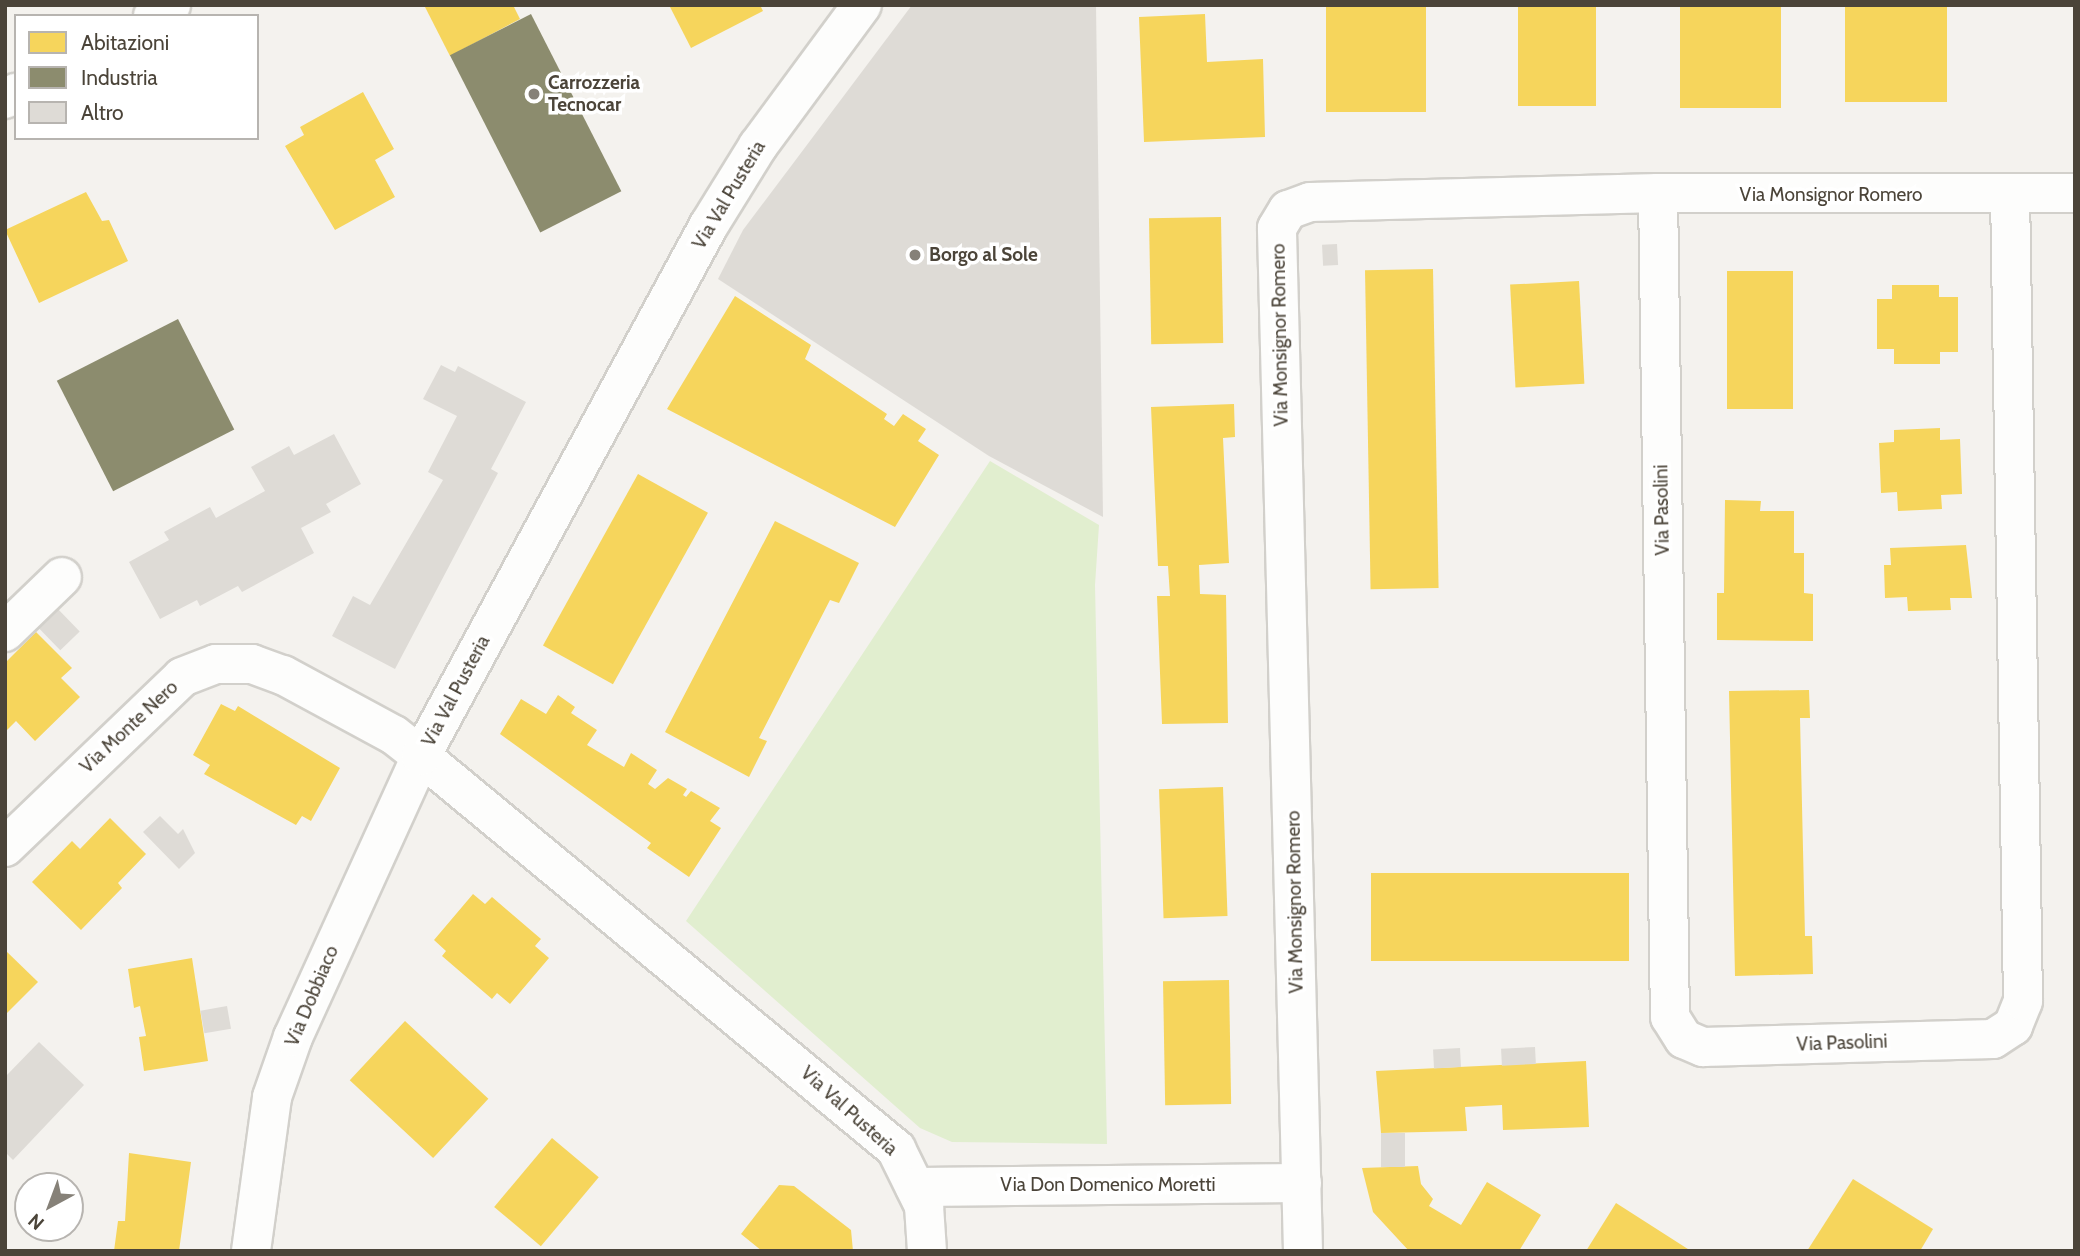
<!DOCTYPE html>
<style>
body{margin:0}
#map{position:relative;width:2080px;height:1256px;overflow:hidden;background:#f4f2ee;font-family:Cabin,sans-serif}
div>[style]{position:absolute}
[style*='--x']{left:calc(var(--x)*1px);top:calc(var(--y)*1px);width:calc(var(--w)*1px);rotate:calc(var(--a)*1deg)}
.green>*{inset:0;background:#e1eecf}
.homes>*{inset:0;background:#f6d55c;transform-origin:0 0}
.industry>*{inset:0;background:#8c8c6e;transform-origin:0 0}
.building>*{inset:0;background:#dedbd6;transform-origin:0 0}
.roads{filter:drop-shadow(2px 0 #d2d0cb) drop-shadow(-2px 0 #d2d0cb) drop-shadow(0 2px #d2d0cb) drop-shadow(0 -2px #d2d0cb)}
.minor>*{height:38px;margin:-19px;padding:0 19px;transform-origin:19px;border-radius:19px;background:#fdfdfc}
.dots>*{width:19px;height:19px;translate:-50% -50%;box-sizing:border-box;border:4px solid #fff;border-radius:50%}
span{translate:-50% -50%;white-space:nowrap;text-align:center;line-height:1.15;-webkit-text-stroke:7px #fff;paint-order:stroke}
.poi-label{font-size:19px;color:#4b4439;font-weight:700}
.left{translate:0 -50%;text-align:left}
.street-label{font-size:19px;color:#4b4439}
.frame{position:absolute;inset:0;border:7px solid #4b4439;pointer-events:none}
.legend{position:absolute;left:14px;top:14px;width:245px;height:126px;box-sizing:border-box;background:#fff;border:2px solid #b7b4b0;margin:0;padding:9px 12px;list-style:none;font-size:21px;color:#4b4439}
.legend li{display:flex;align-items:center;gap:14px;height:35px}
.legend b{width:35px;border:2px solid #b7b4b0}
.north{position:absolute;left:14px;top:1172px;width:70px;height:70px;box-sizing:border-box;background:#fff;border:2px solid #b7b4b0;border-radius:50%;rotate:221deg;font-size:19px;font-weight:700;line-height:28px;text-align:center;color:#4b4439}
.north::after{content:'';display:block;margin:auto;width:24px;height:32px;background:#868178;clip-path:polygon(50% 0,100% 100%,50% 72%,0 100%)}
</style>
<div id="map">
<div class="green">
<i style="clip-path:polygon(990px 461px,1099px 525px,1095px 585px,1107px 1144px,952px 1142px,920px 1128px,686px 921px)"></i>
</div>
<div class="homes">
<i style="clip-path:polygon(424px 5px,513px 5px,520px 19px,450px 56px)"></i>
<i style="clip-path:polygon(669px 5px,760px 5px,763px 11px,691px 48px)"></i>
<i style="left:1326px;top:5px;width:100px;height:107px"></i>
<i style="left:1518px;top:5px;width:78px;height:101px"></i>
<i style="left:1680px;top:5px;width:101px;height:103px"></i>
<i style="left:1845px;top:5px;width:102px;height:97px"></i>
<i style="clip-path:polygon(1205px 14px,1207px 62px,1263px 59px,1265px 137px,1144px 142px,1139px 17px)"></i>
<i style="clip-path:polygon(363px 92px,394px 149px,375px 160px,395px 197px,335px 230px,285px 146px,304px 135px,300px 127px)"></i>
<i style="clip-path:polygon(86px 192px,102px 221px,109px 220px,128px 261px,39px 303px,5px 230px)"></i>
<i style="left:1221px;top:217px;width:126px;height:72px;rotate:89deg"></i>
<i style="left:1433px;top:269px;width:319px;height:68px;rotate:89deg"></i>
<i style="left:1793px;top:271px;width:138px;height:66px;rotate:90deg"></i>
<i style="left:1579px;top:281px;width:103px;height:69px;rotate:87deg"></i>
<i style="clip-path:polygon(1892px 285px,1939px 285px,1939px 297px,1958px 297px,1958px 352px,1940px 352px,1940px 364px,1894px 364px,1894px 349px,1877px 349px,1877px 299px,1892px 299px)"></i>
<i style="clip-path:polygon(735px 296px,811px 345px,805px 359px,887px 414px,884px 419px,894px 426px,903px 414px,926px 429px,918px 441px,939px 455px,895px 527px,667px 409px)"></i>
<i style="clip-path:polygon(1234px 404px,1235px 437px,1223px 438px,1229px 563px,1199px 565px,1200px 594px,1226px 595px,1228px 723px,1162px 724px,1157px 596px,1170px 596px,1168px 566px,1158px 566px,1151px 407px)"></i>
<i style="clip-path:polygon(1940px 428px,1940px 440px,1960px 439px,1962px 494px,1941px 495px,1942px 509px,1898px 511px,1897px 492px,1881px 493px,1879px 443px,1894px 442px,1894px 430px)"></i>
<i style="left:638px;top:474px;width:80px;height:196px;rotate:29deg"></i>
<i style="clip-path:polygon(1725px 500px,1761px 501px,1760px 511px,1794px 511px,1794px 553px,1804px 553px,1804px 593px,1813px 594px,1813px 641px,1717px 640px,1717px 593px,1724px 593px)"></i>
<i style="clip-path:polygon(775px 521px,859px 563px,839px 603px,830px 600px,759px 738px,767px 741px,749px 777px,665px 732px)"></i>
<i style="clip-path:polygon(1966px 545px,1972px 598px,1950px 598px,1951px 610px,1908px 611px,1907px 597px,1885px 598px,1884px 565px,1891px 565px,1890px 548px)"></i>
<i style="clip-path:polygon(36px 632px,72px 668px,61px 678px,80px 697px,35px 741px,16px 721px,5px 732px,5px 663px)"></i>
<i style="clip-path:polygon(1809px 690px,1810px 718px,1800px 718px,1805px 936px,1812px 936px,1813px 974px,1735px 976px,1729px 691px)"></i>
<i style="clip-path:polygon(558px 695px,575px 707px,571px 713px,597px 730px,587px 745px,624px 767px,631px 753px,657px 770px,648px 784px,655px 789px,668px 778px,687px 789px,683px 795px,686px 797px,691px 791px,720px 808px,710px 821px,721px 828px,689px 877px,647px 848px,651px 843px,500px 734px,521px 699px,546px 714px)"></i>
<i style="clip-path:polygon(221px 704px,235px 711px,238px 706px,340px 768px,311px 821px,302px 816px,296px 825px,204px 774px,210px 765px,193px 755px)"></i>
<i style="left:1223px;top:787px;width:129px;height:64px;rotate:88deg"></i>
<i style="clip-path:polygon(110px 818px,146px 854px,118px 883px,122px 888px,81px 930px,32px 882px,72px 841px,80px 849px)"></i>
<i style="left:1371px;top:873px;width:258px;height:88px"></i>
<i style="clip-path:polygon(473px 894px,485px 904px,492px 897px,541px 939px,535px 946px,549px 958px,510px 1004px,497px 993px,492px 999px,442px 956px,446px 951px,434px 940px)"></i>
<i style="clip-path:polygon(5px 950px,38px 982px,5px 1015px)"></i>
<i style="clip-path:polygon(192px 958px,208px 1061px,144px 1071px,139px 1037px,146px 1036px,140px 1006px,134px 1008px,128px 969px)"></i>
<i style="left:1229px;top:980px;width:124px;height:66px;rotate:89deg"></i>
<i style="left:405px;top:1021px;width:114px;height:81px;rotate:43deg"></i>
<i style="clip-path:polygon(1586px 1061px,1589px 1127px,1503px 1130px,1502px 1105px,1465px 1107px,1467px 1131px,1381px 1133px,1376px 1071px)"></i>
<i style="left:552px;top:1138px;width:61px;height:90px;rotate:40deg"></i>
<i style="clip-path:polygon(129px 1153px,191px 1162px,179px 1251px,114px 1251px,118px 1221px,125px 1221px)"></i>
<i style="clip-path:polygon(1418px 1166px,1421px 1184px,1433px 1199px,1429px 1206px,1461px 1225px,1487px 1182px,1541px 1215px,1519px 1251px,1409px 1251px,1373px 1212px,1362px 1168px)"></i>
<i style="clip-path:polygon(1853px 1179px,1933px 1229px,1920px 1251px,1807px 1251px)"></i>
<i style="clip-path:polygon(779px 1185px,794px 1186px,851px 1230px,853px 1251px,762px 1251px,741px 1234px)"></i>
<i style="clip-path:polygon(1616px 1203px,1691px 1251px,1586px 1251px)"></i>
</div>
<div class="industry">
<i style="left:531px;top:14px;width:199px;height:91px;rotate:63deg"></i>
<i style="left:178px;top:319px;width:124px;height:136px;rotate:63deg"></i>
</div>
<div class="building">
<i style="clip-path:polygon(912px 5px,1096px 5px,1103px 517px,989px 456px,718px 279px,743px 230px)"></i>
<i style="left:1337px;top:244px;width:21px;height:15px;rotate:87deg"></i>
<i style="clip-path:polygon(441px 365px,455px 372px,458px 366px,526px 402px,491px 469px,498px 473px,395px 669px,332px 636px,353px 596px,370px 605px,443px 480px,428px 472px,457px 416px,423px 399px)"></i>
<i style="clip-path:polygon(334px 434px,361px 484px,326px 504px,331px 512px,301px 528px,314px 553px,242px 592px,238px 586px,200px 606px,197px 600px,160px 619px,129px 562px,169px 540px,164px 532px,210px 507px,216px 518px,265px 491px,251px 467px,289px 446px,294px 455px)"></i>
<i style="left:54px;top:605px;width:37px;height:27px;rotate:46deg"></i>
<i style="clip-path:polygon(160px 816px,178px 834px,183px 829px,195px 853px,179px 869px,143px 832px)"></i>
<i style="left:227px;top:1006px;width:23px;height:27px;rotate:80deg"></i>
<i style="clip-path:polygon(39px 1042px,84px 1085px,13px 1160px,5px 1152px,5px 1077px)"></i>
<i style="left:1535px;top:1047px;width:17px;height:34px;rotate:87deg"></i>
<i style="left:1460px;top:1048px;width:19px;height:27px;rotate:87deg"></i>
<i style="left:1381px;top:1133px;width:24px;height:34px"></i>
</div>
<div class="roads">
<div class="minor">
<i style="--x:153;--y:16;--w:21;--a:-31"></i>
<i style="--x:5;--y:99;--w:13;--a:-29"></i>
<i style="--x:1658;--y:193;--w:824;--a:89.17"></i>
<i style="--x:1670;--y:1017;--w:26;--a:58"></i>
<i style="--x:1684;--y:1039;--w:21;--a:23"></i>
<i style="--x:1703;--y:1047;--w:290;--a:-1.6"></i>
<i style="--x:1993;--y:1039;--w:24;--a:-33"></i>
<i style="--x:2013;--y:1026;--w:27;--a:-68"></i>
<i style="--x:2023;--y:1001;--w:807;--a:-90.92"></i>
<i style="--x:5;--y:632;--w:79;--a:-44"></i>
<i style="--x:5;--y:847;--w:245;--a:-43.8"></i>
<i style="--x:182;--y:677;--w:36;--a:-21"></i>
<i style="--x:216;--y:664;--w:36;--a:0"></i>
<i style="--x:252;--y:664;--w:33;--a:20"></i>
<i style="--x:283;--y:675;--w:126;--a:28.4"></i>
<i style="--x:394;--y:735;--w:34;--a:38"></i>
<i style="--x:421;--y:756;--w:617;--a:39.6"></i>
<i style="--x:896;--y:1149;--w:64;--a:63.8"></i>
<i style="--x:924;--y:1206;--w:45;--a:86.2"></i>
<i style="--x:915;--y:1187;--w:387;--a:-0.6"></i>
<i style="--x:251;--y:1251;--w:155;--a:-82.2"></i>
<i style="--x:272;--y:1097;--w:64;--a:-70.7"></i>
<i style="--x:293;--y:1037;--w:309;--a:-65.5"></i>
<i style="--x:421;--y:756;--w:604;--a:-61.53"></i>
<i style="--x:709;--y:225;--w:93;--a:-58.2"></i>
<i style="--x:758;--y:146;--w:175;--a:-53.6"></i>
<i style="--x:1303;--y:1251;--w:1023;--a:-91.46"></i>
<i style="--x:1277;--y:228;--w:21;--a:-59"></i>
<i style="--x:1288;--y:210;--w:23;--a:-20"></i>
<i style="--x:1310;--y:202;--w:348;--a:-1.5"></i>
<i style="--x:1658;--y:193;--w:417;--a:0"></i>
</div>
</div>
<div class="dots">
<i style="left:534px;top:94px;background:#868178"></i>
<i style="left:915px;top:255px;background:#868178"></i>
</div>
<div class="poi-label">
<span class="left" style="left:548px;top:94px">Carrozzeria<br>Tecnocar</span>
<span class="left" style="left:929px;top:255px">Borgo al Sole</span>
</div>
<div class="street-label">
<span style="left:729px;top:195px;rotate:-59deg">Via Val Pusteria</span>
<span style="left:1831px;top:195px">Via Monsignor Romero</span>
<span style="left:1280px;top:335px;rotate:-91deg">Via Monsignor Romero</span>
<span style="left:1662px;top:510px;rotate:-91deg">Via Pasolini</span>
<span style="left:456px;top:691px;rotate:-62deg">Via Val Pusteria</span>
<span style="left:129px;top:727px;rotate:-43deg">Via Monte Nero</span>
<span style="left:1295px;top:902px;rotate:-91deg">Via Monsignor Romero</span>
<span style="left:312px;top:996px;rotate:-67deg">Via Dobbiaco</span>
<span style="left:1842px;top:1043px;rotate:-2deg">Via Pasolini</span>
<span style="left:849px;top:1111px;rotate:42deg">Via Val Pusteria</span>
<span style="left:1108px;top:1185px">Via Don Domenico Moretti</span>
</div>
<div class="frame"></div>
<ul class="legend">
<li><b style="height:19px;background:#f6d55c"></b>Abitazioni</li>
<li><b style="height:19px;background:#8c8c6e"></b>Industria</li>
<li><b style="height:19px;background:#dedbd6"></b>Altro</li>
</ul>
<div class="north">N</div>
</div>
